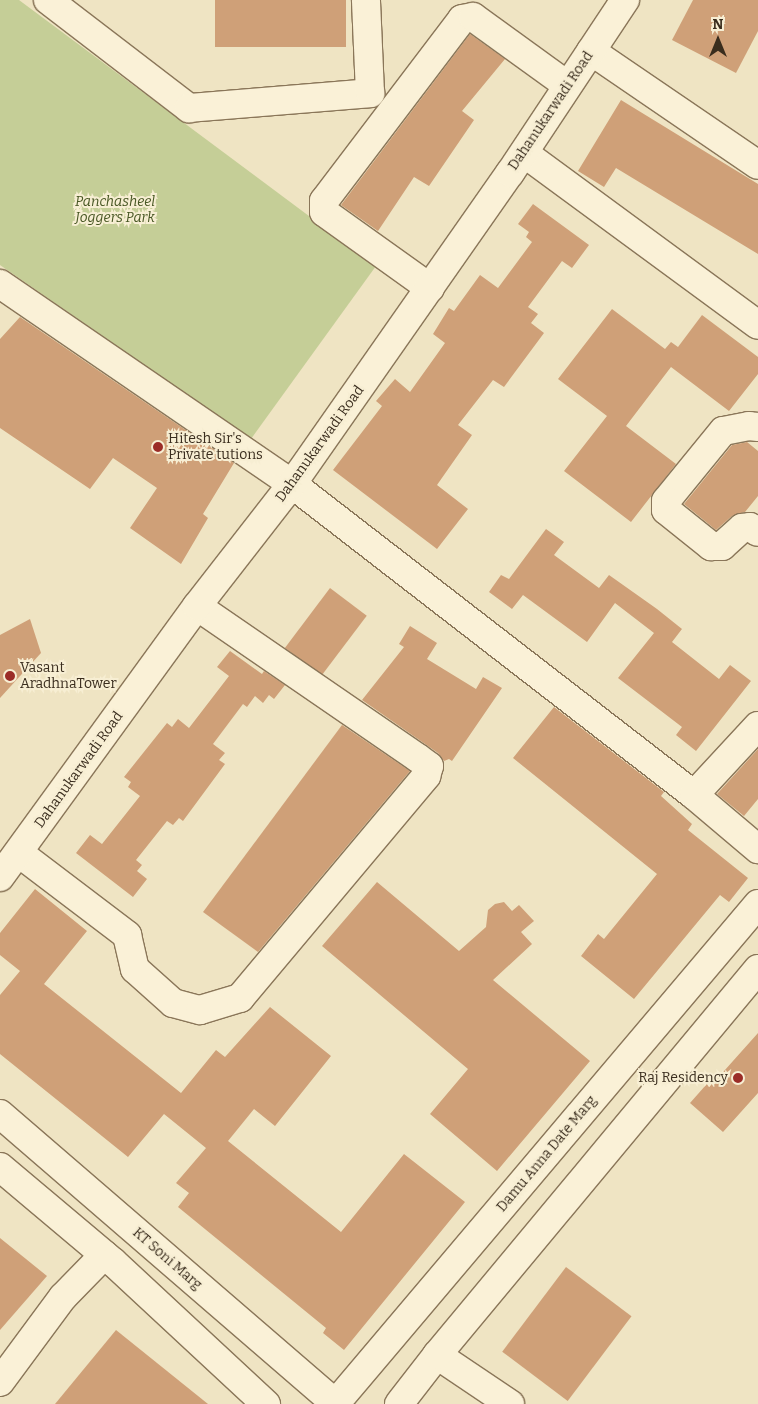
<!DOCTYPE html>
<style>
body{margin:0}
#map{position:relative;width:758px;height:1404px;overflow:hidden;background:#efe4c3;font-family:Bitter,serif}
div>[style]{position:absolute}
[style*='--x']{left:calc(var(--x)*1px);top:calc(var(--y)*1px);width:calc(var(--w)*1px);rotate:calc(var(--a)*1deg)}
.green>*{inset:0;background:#c5ce97}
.building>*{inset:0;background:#cfa078;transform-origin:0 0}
.roads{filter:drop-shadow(1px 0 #8a7659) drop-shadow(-1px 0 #8a7659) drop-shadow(0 1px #8a7659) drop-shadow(0 -1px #8a7659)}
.street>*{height:28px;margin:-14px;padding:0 14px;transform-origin:14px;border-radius:14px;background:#faf1d7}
.secondary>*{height:28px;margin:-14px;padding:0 14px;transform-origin:14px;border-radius:14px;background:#faf1d7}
.dots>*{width:14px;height:14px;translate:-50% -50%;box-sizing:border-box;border:2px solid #f7eed3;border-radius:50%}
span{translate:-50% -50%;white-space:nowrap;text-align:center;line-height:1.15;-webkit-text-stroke:4px #f7eed3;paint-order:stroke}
.street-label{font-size:14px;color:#3a2d1e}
.park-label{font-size:14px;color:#485724;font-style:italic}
.poi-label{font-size:14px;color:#3a2d1e}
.left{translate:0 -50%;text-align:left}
.right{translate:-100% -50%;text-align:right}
.north{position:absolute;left:693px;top:15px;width:50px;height:50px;-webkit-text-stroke:4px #f7eed3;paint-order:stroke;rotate:0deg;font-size:14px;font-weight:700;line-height:20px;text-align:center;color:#3a2d1e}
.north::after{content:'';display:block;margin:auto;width:18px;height:22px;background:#3a2d1e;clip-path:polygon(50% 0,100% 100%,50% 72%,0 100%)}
</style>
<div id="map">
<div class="green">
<i style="clip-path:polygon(0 0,19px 0,376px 266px,251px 439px,0 265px)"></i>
</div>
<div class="building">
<i style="left:215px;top:0;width:131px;height:47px"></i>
<i style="clip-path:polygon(693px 0,758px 0,758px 31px,736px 73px,672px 40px)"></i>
<i style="clip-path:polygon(470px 34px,505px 59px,462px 111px,474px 120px,429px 186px,414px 177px,378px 231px,341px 205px)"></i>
<i style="clip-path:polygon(621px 100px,758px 184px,758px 254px,616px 168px,604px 187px,578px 171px)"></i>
<i style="clip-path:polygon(533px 204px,589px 245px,572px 268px,562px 261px,528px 307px,538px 314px,531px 323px,544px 333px,504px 387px,493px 380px,458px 425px,472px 435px,437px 485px,468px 509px,437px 549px,333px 470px,382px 406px,376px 401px,395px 379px,410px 392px,445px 343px,433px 334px,449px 308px,454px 311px,480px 275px,498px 288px,532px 242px,526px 237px,529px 232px,518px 224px)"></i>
<i style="clip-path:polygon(612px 309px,665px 349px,671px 342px,678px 347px,702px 315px,758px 357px,758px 374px,729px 411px,671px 367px,626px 426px,676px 464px,631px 522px,564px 471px,607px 416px,558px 379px)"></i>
<i style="clip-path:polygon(20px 317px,234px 463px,203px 514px,208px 518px,181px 564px,130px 528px,157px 488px,113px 458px,90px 489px,0 428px,0 339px)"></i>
<i style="clip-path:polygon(747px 442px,758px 451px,758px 496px,745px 512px,732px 516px,716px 530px,684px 504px,732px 445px)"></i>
<i style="clip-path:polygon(546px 529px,564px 542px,554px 555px,599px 588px,609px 575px,657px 609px,682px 629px,672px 642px,719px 679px,730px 665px,751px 681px,696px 751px,676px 735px,682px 727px,618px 678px,654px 633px,615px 603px,587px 642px,523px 595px,512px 609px,489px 592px,501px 575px,509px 579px)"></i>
<i style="left:330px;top:588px;width:46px;height:75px;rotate:37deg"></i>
<i style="clip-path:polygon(30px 619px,41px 653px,0 698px,0 635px)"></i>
<i style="clip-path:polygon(410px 626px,437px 643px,427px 659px,476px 689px,483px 677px,502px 688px,452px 761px,449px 759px,444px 761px,438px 753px,362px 700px,404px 647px,399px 644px)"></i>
<i style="clip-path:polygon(230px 651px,262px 674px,264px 671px,285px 685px,274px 699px,269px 695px,263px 703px,255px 696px,247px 707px,243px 704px,213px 744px,225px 753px,219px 760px,225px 764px,183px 821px,179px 818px,173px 825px,167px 821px,136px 860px,142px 865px,137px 871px,147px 879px,133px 897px,76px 853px,90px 835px,102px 844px,140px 796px,128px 787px,131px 782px,124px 777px,167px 723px,172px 727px,178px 719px,189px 728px,229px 676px,217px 667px)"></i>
<i style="clip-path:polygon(554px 707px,664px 792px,661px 796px,692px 824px,688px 830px,748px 878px,729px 902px,720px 895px,634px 999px,581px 956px,598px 934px,604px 939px,657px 874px,513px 758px)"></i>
<i style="clip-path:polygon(342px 725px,410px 771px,258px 952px,203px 912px)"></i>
<i style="clip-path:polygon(758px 749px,758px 799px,744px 816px,717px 794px)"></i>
<i style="clip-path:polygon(377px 882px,459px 951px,486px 927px,488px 910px,495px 904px,504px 902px,512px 911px,519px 905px,534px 921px,521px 932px,532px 944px,493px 980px,590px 1061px,497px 1171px,430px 1114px,468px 1069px,322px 946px)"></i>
<i style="clip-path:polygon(35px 889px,87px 931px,44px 984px,181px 1093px,216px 1050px,225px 1057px,270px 1007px,331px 1056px,275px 1126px,254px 1109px,228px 1141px,341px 1232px,404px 1154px,465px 1202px,344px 1350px,323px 1333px,326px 1328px,178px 1207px,189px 1193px,176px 1183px,206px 1148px,164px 1114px,128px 1157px,0 1054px,0 995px,20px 971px,0 955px,0 933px)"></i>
<i style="clip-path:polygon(758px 1033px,758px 1093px,723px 1132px,690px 1103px,713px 1077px,716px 1080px)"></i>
<i style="clip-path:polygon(0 1238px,47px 1276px,0 1330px)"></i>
<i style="left:566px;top:1267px;width:82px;height:106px;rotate:37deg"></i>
<i style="clip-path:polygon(116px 1330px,208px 1404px,55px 1404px)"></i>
</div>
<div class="roads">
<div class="street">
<i style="--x:48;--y:0;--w:178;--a:37.5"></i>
<i style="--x:189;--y:108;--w:182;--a:-4.7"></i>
<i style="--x:370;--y:93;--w:93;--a:-92.5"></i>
<i style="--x:591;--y:51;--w:202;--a:34.3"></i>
<i style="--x:524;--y:153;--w:290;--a:36.3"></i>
<i style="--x:0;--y:284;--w:354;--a:34.4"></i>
<i style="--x:292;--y:484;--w:508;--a:37.73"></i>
<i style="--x:694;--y:795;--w:84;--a:40.2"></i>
<i style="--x:430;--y:288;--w:130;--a:-144.4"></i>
<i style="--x:324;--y:212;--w:11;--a:-90"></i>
<i style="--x:324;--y:201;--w:228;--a:-52.8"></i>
<i style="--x:462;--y:19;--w:11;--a:-10"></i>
<i style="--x:473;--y:17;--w:116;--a:35.9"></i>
<i style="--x:758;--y:427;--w:9;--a:-174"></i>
<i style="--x:749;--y:426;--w:26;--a:169"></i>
<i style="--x:723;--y:431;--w:90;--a:129.2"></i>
<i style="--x:666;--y:501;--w:9;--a:90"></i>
<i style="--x:666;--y:510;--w:58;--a:38.7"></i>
<i style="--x:711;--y:546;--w:11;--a:0"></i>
<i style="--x:722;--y:546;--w:27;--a:-42"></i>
<i style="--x:742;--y:528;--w:8;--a:-7"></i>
<i style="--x:750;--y:527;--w:9;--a:32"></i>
<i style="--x:694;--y:795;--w:94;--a:-47.2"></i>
<i style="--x:19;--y:853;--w:136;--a:37.2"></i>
<i style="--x:127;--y:935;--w:35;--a:77"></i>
<i style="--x:135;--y:969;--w:51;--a:41.8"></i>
<i style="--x:173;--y:1003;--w:28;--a:15"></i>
<i style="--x:200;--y:1010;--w:42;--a:-16.7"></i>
<i style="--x:240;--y:998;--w:290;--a:-50"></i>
<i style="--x:426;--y:776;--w:10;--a:-73"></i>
<i style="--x:429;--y:766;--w:14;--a:-144"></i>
<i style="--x:418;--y:758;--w:268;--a:-145.5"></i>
<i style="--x:0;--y:877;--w:335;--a:-54"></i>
<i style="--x:197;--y:606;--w:155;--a:-52.1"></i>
<i style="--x:292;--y:484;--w:380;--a:-55"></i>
<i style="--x:510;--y:173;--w:208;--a:-56.4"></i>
<i style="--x:437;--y:1355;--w:88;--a:33.9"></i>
<i style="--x:0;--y:1382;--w:106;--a:-53.5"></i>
<i style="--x:63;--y:1297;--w:59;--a:-45.7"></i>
</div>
<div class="secondary">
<i style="--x:0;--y:1114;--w:444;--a:40.8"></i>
<i style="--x:0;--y:1167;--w:148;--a:40.1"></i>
<i style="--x:113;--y:1262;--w:209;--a:42.9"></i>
<i style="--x:335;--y:1404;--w:655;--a:-49.77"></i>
<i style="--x:399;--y:1404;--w:62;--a:-52.2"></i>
<i style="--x:437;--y:1355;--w:502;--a:-50.25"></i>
</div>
</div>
<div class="dots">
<i style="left:158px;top:447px;background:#9b2c27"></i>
<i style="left:10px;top:676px;background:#9b2c27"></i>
<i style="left:738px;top:1078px;background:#9b2c27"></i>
</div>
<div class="street-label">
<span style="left:551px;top:111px;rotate:-56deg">Dahanukarwadi Road</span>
<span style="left:320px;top:444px;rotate:-54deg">Dahanukarwadi Road</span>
<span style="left:79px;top:770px;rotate:-54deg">Dahanukarwadi Road</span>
<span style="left:547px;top:1154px;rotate:-50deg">Damu Anna Date Marg</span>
<span style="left:167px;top:1259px;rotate:41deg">KT Soni Marg</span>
</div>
<div class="park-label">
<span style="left:115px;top:210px">Panchasheel<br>Joggers Park</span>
</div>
<div class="poi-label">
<span class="left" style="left:168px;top:447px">Hitesh Sir's<br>Private tutions</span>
<span class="left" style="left:20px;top:676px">Vasant<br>AradhnaTower</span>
<span class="right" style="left:728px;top:1078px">Raj Residency</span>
</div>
<div class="north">N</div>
</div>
